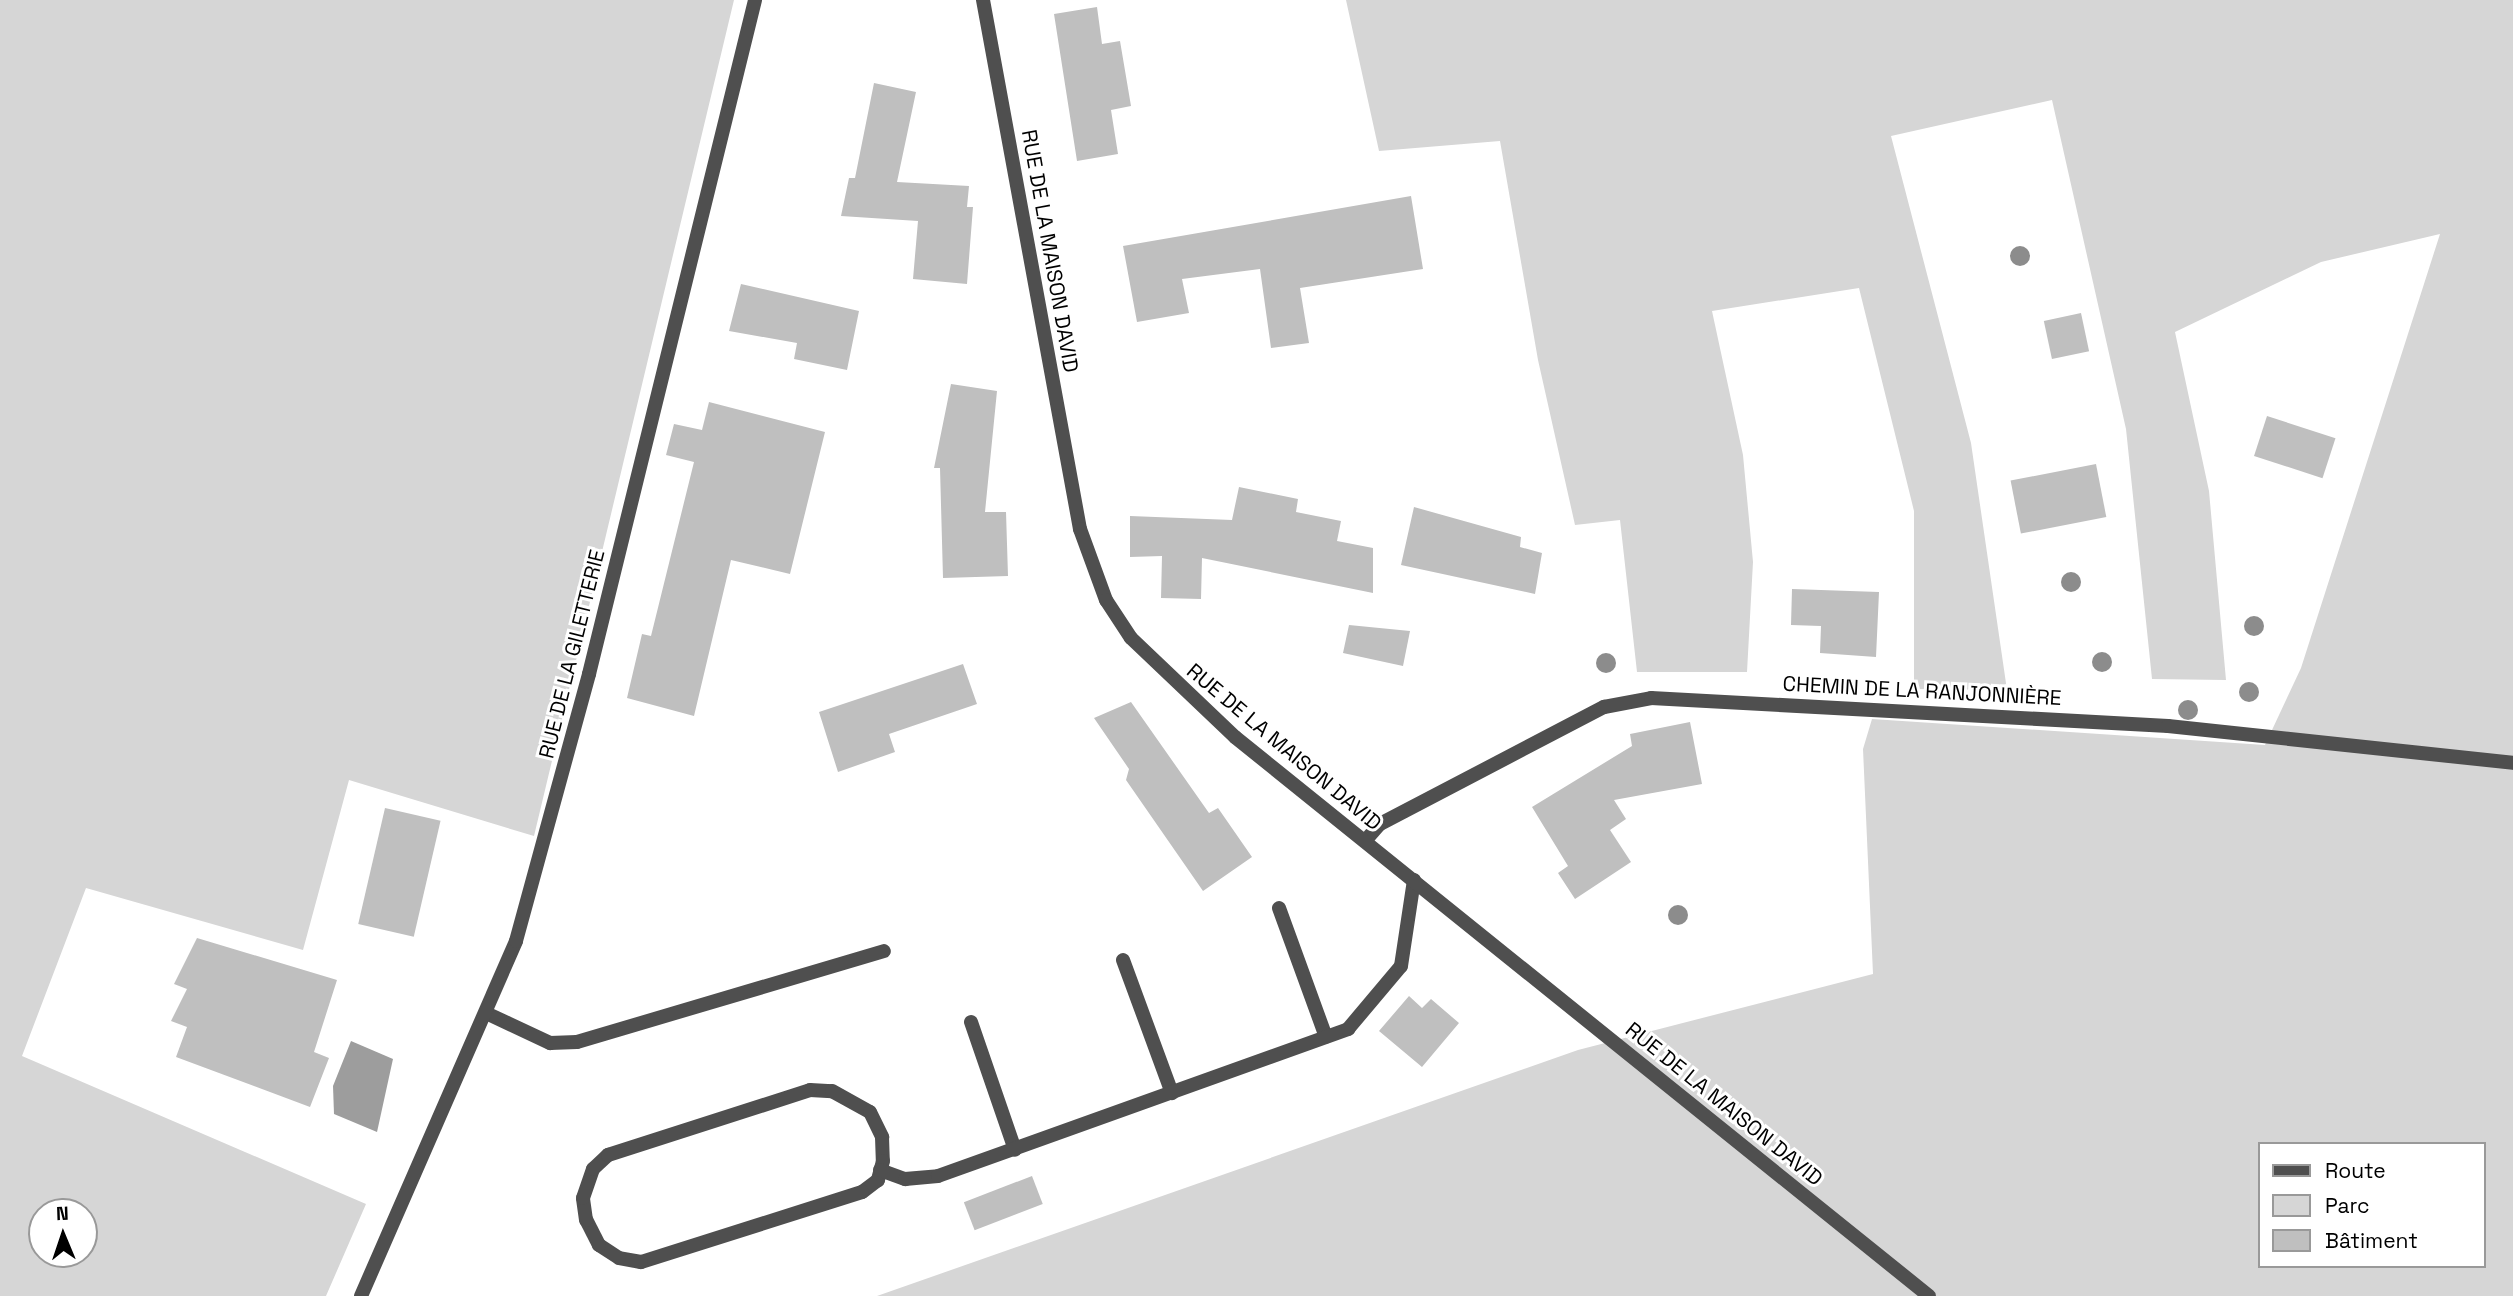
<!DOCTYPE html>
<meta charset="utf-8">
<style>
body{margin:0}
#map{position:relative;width:2513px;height:1296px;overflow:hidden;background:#fff;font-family:"Space Grotesk",sans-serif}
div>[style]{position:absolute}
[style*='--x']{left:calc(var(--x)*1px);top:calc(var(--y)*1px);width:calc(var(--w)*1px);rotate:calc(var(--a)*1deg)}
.green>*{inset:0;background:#d6d6d6}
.water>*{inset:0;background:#9d9d9d}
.building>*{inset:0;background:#bfbfbf;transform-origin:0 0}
.service>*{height:14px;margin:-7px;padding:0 7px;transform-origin:7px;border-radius:7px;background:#4f4f4f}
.minor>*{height:14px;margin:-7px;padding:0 7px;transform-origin:7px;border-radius:7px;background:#4f4f4f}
.tertiary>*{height:14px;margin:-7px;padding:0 7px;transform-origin:7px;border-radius:7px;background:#4f4f4f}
.trees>*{width:20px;height:20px;margin:-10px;border-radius:50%;background:#8c8c8c}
span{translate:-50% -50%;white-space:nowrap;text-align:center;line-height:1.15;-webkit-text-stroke:6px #fff;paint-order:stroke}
.street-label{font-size:21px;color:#000}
.legend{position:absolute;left:2258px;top:1142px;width:228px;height:126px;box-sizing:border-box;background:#fff;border:2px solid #999;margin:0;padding:9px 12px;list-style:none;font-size:21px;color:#000}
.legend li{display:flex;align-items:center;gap:14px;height:35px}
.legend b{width:35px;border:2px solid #999}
.north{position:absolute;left:28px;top:1198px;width:70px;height:70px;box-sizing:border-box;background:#fff;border:2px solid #999;border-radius:50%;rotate:358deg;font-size:19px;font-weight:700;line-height:28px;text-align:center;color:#000}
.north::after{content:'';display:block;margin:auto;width:24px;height:32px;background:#000;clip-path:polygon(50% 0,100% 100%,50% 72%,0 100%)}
</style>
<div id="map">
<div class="green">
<i style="clip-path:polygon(evenodd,0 0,734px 0,534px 836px,349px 780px,303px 950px,86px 888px,22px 1056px,366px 1204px,326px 1296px,0 1296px,0 0,42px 1212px,84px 1212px,84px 1254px,42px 1254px,42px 1212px)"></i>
<i style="clip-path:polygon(evenodd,1346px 0,2513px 0,2513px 1296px,877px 1296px,1578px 1050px,1873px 974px,1863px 749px,1872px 719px,2265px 745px,2301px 668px,2440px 234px,2321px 262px,2175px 332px,2209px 491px,2226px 680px,2152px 679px,2126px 429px,2052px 100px,1891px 136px,1971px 443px,2007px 690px,1914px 689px,1914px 511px,1859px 288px,1712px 311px,1743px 455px,1753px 562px,1747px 672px,1637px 672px,1620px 520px,1575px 525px,1538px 360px,1500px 141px,1379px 151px,1346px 0,2259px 1144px,2483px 1144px,2483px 1266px,2259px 1266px,2259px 1144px)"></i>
</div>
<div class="water">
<i style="clip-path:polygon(351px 1041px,393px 1059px,377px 1132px,334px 1114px,333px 1086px)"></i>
</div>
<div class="building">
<i style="clip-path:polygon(1097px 7px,1102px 44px,1120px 41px,1131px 106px,1111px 110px,1118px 154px,1077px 161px,1054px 14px)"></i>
<i style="clip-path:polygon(874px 83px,916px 92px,897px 182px,969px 186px,967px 207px,973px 207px,967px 284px,913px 279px,918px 221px,841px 216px,849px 178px,855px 178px)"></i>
<i style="clip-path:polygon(1411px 196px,1423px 269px,1300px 288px,1309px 343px,1271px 348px,1260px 269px,1182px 279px,1189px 313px,1137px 322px,1123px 246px)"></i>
<i style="clip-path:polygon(741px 284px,859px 311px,847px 370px,794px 359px,797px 343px,729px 331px)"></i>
<i style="left:2081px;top:313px;width:39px;height:38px;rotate:78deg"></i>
<i style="clip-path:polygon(951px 384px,997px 391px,985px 512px,1006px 512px,1008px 576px,943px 578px,940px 468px,934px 468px)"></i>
<i style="clip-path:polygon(709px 402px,825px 432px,790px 574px,731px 560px,694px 716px,627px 698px,642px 634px,651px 636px,694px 462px,666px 455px,674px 424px,702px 430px)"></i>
<i style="left:2267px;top:416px;width:72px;height:42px;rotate:18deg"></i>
<i style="left:2096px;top:464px;width:54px;height:87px;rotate:79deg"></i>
<i style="clip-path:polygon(1239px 487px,1298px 499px,1296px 512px,1341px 521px,1337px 541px,1373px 548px,1373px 593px,1202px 558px,1201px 599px,1161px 598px,1162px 556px,1130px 557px,1130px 516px,1232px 520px)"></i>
<i style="clip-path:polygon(1414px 507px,1521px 537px,1520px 547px,1542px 553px,1535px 594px,1401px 565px)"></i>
<i style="clip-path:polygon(1792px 589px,1879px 592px,1876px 657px,1820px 653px,1821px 626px,1791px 625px)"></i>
<i style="clip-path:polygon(1349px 625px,1410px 631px,1403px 666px,1343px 653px)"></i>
<i style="clip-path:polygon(963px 664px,977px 704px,889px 734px,895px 752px,838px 772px,819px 712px)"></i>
<i style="clip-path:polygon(1131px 702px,1209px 813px,1218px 808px,1252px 857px,1203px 891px,1126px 780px,1129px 769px,1094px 718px)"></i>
<i style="clip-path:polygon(1690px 722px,1702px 784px,1614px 800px,1626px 819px,1610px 830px,1631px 862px,1575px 899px,1558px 873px,1568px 866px,1532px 807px,1632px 746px,1630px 734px)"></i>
<i style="left:385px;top:808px;width:57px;height:119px;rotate:13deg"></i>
<i style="clip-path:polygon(197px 938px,337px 980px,314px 1052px,329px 1058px,310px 1107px,176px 1057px,187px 1027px,171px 1021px,187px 989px,174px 984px)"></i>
<i style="clip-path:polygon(1409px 996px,1422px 1008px,1431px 999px,1459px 1023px,1422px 1067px,1379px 1031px)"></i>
<i style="left:1032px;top:1176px;width:30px;height:73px;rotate:69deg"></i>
</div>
<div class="service">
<i style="--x:1279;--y:908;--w:137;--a:70"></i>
<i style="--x:1123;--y:960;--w:142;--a:69.8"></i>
<i style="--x:486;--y:1013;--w:71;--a:25.1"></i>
<i style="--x:550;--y:1043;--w:27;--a:-2"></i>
<i style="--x:577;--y:1042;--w:320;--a:-16.5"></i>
<i style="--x:971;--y:1022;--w:135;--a:71"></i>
<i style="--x:810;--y:1090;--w:22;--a:3"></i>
<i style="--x:832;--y:1091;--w:43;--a:28.9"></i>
<i style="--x:870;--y:1112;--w:28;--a:64"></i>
<i style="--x:882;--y:1137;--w:24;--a:88"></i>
<i style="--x:883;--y:1161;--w:20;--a:105"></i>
<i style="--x:878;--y:1180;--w:20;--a:143"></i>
<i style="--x:862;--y:1192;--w:232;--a:162.4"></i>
<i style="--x:641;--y:1262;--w:22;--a:-170"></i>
<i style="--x:619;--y:1258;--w:24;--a:-147"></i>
<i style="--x:599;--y:1245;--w:28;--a:-117"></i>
<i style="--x:586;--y:1220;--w:22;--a:-98"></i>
<i style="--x:583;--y:1198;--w:31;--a:-71"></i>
<i style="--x:593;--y:1169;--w:21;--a:-43"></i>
<i style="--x:608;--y:1155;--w:212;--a:-17.8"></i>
<i style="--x:880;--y:1170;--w:27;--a:20"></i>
<i style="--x:905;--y:1179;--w:33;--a:-5"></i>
<i style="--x:938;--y:1176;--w:436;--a:-19.7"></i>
<i style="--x:1348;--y:1029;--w:82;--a:-49.9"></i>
<i style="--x:1401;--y:966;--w:87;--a:-81.4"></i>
</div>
<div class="minor">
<i style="--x:1365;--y:841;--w:23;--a:-49"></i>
<i style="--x:1380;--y:824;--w:253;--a:-27.6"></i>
<i style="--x:1604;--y:707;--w:48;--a:-10.8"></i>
<i style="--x:1651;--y:698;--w:518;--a:3.1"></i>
<i style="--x:2168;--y:726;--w:347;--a:6.1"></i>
</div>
<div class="tertiary">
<i style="--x:983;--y:0;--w:538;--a:79.61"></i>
<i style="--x:1080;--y:529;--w:76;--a:69.9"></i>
<i style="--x:1106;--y:600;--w:45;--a:56.7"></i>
<i style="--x:1131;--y:638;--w:144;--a:43.6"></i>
<i style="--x:1235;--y:737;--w:891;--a:38.85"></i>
<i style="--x:361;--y:1296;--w:387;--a:-66.4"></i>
<i style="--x:516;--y:941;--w:277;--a:-74.7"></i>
<i style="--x:589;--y:674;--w:694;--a:-76.16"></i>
</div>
<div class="trees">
<i style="left:2020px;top:256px"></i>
<i style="left:2071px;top:582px"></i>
<i style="left:2254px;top:626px"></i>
<i style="left:2102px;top:662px"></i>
<i style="left:1606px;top:663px"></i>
<i style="left:2249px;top:692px"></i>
<i style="left:2188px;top:710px"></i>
<i style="left:1678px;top:915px"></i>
</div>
<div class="street-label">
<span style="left:1050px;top:251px;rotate:80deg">RUE DE LA MAISON DAVID</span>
<span style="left:572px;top:654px;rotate:-76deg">RUE DE LA GILETTERIE</span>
<span style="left:1922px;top:691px;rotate:3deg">CHEMIN DE LA RANJONNIÈRE</span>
<span style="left:1284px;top:747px;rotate:40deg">RUE DE LA MAISON DAVID</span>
<span style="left:1724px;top:1104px;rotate:39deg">RUE DE LA MAISON DAVID</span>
</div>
<ul class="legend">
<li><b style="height:9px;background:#4f4f4f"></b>Route</li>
<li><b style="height:19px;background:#d6d6d6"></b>Parc</li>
<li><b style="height:19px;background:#bfbfbf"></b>Bâtiment</li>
</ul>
<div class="north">N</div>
</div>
